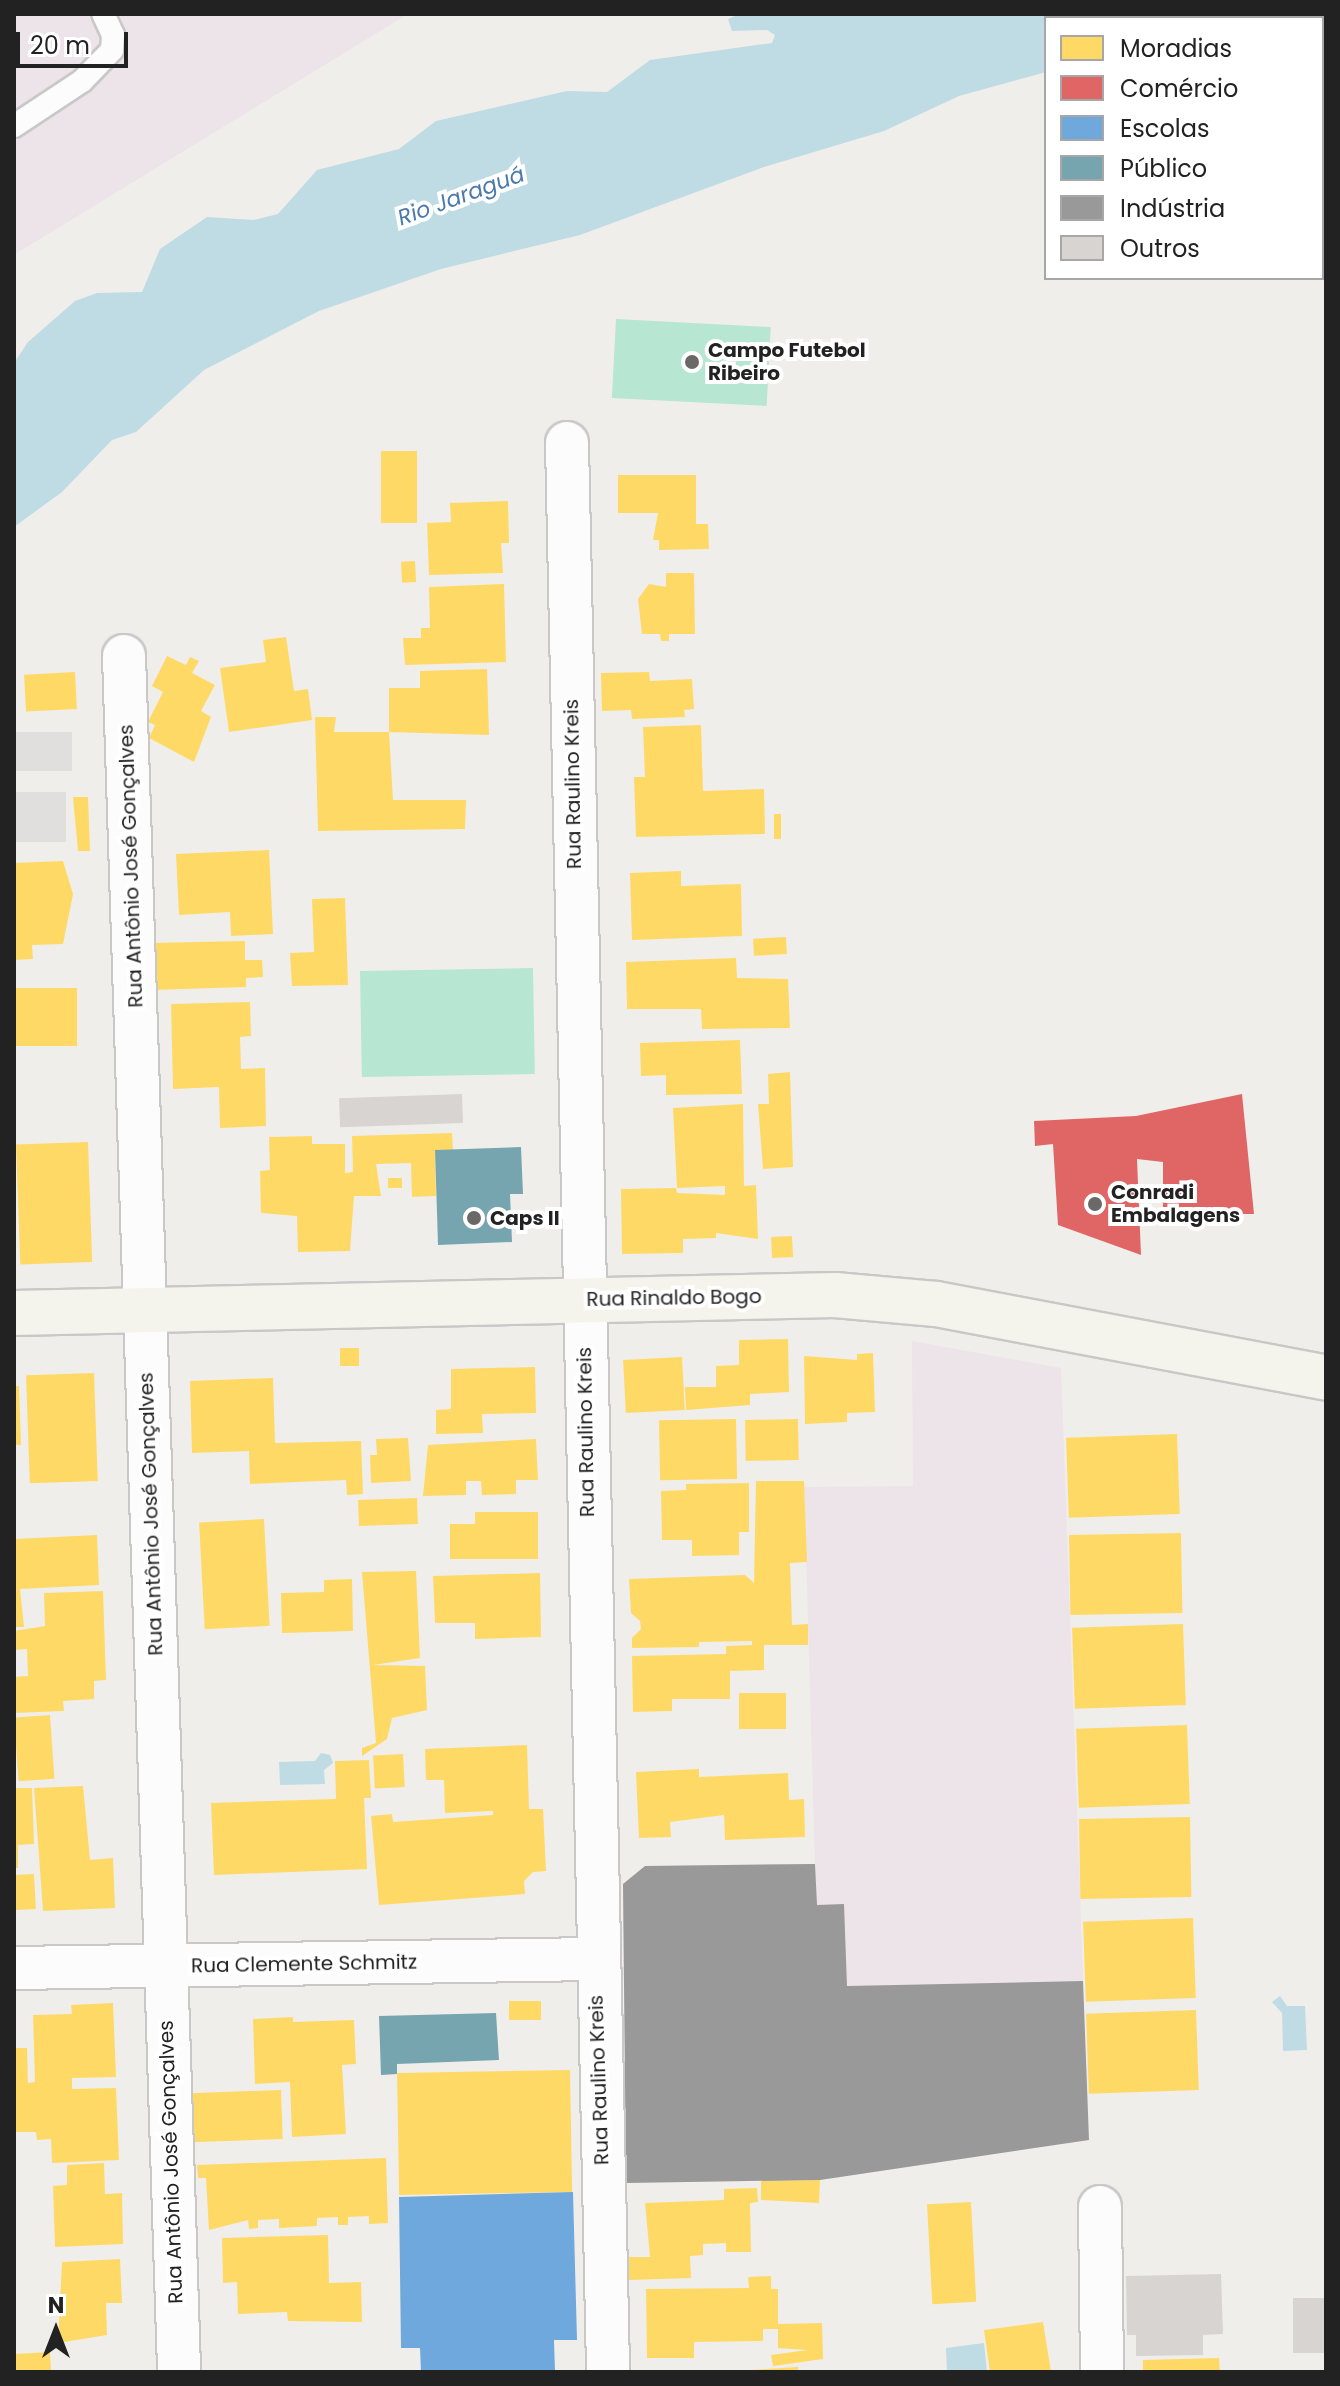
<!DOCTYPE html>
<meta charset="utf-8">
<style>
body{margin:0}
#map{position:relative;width:1340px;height:2386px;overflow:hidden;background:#f0eeeb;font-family:Poppins,sans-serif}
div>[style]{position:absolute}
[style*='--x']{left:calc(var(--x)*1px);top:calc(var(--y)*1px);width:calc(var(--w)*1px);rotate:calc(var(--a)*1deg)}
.industrial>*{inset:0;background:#ede4e9}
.pitch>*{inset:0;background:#b7e6d2;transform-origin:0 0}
.parking>*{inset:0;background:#e0dfde}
.water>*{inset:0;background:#bfdbe3}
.homes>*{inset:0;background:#ffd966;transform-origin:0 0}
.shops>*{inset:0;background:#e06666}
.schools>*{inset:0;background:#6fa8dc}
.public>*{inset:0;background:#76a5af}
.industry>*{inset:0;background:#999}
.building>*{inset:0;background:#d7d4d2;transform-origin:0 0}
.roads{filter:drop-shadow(2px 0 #c9c8c7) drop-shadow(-2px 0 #c9c8c7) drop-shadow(0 2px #c9c8c7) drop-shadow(0 -2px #c9c8c7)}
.lane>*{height:22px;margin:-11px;padding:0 11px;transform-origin:11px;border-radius:11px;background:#fdfcfc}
.street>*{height:42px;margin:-21px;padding:0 21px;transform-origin:21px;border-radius:21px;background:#fdfcfc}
.secondary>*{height:44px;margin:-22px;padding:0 22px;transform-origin:22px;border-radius:22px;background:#f4f4ed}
.dots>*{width:22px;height:22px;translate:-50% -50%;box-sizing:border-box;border:4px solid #fff;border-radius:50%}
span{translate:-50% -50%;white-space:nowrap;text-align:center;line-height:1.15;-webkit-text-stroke:8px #fff;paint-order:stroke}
.poi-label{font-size:20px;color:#222;font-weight:700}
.left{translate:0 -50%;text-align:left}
.street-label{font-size:20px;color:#222}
.water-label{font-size:22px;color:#4a7aab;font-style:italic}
.frame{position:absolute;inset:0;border:16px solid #222;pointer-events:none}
.legend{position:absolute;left:1044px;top:16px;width:280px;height:264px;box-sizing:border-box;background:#fff;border:2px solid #a7a7a7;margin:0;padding:10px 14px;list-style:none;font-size:24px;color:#222}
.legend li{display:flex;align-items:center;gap:16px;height:40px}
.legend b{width:40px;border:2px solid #a7a7a7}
.north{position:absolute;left:16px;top:2290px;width:80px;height:80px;-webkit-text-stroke:6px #fff;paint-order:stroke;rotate:0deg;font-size:22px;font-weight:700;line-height:32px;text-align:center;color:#222}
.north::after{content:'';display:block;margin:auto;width:28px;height:36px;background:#222;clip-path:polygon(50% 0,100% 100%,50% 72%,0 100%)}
.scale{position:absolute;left:16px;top:32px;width:112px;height:36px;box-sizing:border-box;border:4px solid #222;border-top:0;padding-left:10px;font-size:24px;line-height:28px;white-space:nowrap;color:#222;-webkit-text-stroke:6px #fff;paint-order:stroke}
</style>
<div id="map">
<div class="industrial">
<i style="clip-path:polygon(14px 14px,408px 14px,14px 255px)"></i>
<i style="clip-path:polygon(912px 1341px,1061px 1368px,1089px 2140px,820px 2180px,626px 2183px,623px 1884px,645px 1866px,815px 1864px,804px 1487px,913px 1486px)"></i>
</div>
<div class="pitch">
<i style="left:616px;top:319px;width:155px;height:79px;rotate:3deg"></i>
<i style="left:533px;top:968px;width:106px;height:173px;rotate:89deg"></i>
</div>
<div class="parking">
<i style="clip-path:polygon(14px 732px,72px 732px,72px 771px,15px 771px,16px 792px,66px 792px,66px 842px,14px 842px)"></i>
</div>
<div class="water">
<i style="clip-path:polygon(740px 14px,1255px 16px,1046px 18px,1046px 72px,959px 96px,884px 131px,764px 167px,580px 235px,441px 269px,319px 311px,204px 370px,136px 432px,112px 440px,62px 492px,14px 527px,14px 363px,28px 342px,75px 301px,97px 293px,142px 292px,160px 249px,207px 217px,254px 220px,278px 214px,317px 170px,399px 149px,436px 121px,567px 91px,607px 92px,650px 60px,772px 43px,775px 35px,767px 30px,732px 31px,728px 19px)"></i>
<i style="clip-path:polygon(321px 1753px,330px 1755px,333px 1763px,324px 1770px,325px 1784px,280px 1785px,279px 1762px,315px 1761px)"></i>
<i style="clip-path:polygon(1280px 1996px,1287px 2006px,1305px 2006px,1307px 2050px,1283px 2051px,1282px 2013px,1272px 2002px)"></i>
<i style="clip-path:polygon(984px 2343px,987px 2372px,947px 2372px,946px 2348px)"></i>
</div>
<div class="homes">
<i style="left:381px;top:451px;width:36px;height:72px"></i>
<i style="clip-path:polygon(618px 475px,696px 475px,696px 524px,708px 524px,709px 549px,659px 550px,659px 540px,653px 540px,658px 513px,618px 513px)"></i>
<i style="clip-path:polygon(508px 501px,509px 543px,501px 543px,503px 573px,429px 575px,427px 523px,451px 522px,450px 503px)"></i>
<i style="left:415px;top:561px;width:21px;height:14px;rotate:87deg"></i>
<i style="clip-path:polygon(666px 573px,694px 573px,695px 634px,669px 634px,669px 641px,661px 641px,660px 634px,642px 634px,638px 599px,649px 584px,666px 587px)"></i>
<i style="clip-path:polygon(504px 584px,506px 662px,405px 665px,403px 638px,421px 638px,421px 628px,430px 628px,429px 587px)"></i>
<i style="clip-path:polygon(286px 637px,294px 691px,308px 689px,312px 720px,229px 732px,220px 668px,266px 662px,263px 640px)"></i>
<i style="clip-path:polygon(167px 656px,186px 665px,190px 657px,199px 661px,192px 673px,215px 685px,201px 711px,211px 717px,194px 762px,149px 738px,155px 725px,148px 722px,163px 692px,152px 686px)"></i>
<i style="clip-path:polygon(487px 669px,489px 735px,389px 732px,389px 688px,420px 688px,420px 671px)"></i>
<i style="left:75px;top:672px;width:37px;height:51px;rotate:87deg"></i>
<i style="clip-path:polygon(649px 672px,650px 681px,692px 679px,694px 709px,684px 710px,685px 717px,632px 719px,631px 710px,602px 711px,601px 673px)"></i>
<i style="clip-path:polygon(315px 717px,336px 717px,334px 732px,389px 732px,393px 800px,466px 800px,465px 829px,318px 831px)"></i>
<i style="clip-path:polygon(701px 725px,703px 791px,764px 789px,765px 834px,636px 837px,634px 777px,645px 777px,643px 727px)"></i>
<i style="clip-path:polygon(73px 797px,88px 797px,90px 851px,78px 851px)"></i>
<i style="left:774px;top:814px;width:7px;height:25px"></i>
<i style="clip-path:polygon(269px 850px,273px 934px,231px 936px,230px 912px,179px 915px,176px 854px)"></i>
<i style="clip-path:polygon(63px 861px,73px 894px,63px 944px,32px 945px,33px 959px,14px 960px,14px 863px)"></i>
<i style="clip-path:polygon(681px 871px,681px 886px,741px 884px,742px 936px,632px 940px,630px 873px)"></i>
<i style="clip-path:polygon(345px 898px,348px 985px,292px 986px,290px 953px,314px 952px,312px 899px)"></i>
<i style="left:786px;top:937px;width:17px;height:33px;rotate:87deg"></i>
<i style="clip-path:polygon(245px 941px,245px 960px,262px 960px,263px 977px,246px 978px,246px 987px,153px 990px,151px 943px)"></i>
<i style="clip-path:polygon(736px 958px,737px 978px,788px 979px,790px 1028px,702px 1029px,701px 1009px,627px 1009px,626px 962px)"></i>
<i style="left:14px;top:988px;width:63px;height:58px"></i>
<i style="clip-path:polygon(250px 1002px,251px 1036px,240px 1037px,241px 1069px,265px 1068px,266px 1126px,220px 1128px,219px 1087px,173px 1089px,171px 1004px)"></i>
<i style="clip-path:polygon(740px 1040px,742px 1094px,666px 1095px,666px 1075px,641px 1076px,640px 1043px)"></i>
<i style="clip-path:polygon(790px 1072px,793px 1167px,763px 1169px,758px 1104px,769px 1104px,768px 1074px)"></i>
<i style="clip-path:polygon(743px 1104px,744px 1186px,756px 1185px,758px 1239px,716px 1233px,716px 1238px,683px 1239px,683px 1253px,622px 1254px,621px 1189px,676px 1188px,677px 1193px,725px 1195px,725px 1186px,677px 1188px,673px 1108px)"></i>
<i style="clip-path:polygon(452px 1133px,453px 1150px,435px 1150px,436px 1196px,412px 1197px,411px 1163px,376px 1164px,381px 1196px,354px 1196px,350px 1251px,298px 1252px,297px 1216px,261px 1213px,260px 1171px,270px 1170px,269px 1137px,312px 1136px,312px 1144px,345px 1144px,345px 1173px,353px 1172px,352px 1136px)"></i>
<i style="left:88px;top:1142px;width:120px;height:72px;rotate:88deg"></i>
<i style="left:402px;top:1178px;width:10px;height:14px;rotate:90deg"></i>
<i style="left:792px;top:1236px;width:21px;height:21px;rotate:87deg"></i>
<i style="clip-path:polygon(788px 1339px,789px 1392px,750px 1394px,750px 1405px,686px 1410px,685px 1387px,716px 1387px,716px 1366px,739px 1365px,739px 1340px)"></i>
<i style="left:359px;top:1348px;width:18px;height:19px;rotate:90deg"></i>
<i style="clip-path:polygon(873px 1353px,875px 1412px,847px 1413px,847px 1422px,805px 1424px,804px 1356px,857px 1360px,857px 1354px)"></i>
<i style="left:682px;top:1357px;width:53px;height:59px;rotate:87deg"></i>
<i style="clip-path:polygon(535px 1367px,536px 1413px,482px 1414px,483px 1433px,436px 1434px,436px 1410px,451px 1409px,451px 1369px)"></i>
<i style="left:94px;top:1373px;width:108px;height:68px;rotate:88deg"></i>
<i style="clip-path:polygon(273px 1378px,275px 1443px,361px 1441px,363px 1494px,347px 1495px,346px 1480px,250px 1484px,249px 1451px,192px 1453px,190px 1381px)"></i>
<i style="clip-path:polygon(14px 1386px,19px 1386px,21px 1445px,14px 1445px)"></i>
<i style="left:736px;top:1419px;width:60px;height:77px;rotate:89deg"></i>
<i style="left:798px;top:1419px;width:41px;height:53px;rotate:89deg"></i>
<i style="left:1177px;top:1434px;width:80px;height:111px;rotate:88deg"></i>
<i style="clip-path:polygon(408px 1438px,411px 1481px,371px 1483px,370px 1455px,377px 1455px,376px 1439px)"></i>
<i style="clip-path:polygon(536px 1439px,538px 1480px,516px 1480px,516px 1494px,482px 1495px,481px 1481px,466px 1481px,466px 1495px,423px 1496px,428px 1445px)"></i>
<i style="clip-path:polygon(756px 1481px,804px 1481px,807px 1562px,790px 1563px,792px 1625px,808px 1624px,808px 1645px,764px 1645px,764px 1670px,730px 1671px,730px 1699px,672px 1699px,672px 1711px,633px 1712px,632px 1656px,726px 1654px,726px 1646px,752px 1645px,752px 1641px,699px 1642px,699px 1647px,632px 1648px,632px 1638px,641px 1629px,640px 1621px,631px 1613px,629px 1579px,745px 1575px,754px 1583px)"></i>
<i style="clip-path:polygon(749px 1483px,749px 1532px,739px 1532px,739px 1555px,692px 1556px,692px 1540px,662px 1540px,661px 1491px,686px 1490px,686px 1484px)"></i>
<i style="left:417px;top:1498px;width:26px;height:59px;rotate:88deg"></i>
<i style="clip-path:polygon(475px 1512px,538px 1512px,538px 1559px,450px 1559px,450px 1524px,475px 1524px)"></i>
<i style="left:264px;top:1519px;width:107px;height:65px;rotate:87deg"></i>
<i style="left:1181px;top:1533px;width:80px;height:112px;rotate:89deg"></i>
<i style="clip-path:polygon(97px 1535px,99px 1585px,20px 1589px,24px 1627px,14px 1627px,14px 1539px)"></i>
<i style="clip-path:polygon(416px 1571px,420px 1658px,373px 1665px,425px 1666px,427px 1710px,392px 1718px,387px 1739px,362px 1756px,362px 1748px,376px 1743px,362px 1572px)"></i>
<i style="clip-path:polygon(540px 1573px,541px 1637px,475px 1639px,475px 1623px,435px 1623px,433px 1576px)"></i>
<i style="clip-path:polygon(352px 1579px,353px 1631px,282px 1633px,281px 1593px,324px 1592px,324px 1580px)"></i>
<i style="clip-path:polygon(103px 1591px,106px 1680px,94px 1681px,94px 1699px,63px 1701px,64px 1711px,14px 1713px,14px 1677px,28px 1676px,27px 1649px,14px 1650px,14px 1631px,45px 1626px,44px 1593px)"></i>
<i style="left:1183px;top:1624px;width:81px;height:111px;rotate:88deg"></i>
<i style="left:786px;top:1693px;width:36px;height:47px;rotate:90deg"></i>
<i style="left:50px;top:1715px;width:64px;height:36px;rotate:86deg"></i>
<i style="left:1187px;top:1725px;width:79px;height:111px;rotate:88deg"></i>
<i style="clip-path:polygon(527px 1745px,529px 1809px,543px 1809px,546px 1871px,533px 1872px,524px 1881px,525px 1894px,379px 1905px,371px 1816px,392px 1814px,393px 1822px,493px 1815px,493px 1811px,445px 1813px,444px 1780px,426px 1780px,425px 1749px)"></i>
<i style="left:403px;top:1754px;width:33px;height:30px;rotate:87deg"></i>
<i style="clip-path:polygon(369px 1760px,371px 1798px,364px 1798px,367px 1869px,214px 1875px,211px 1803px,336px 1799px,335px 1761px)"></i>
<i style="clip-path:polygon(699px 1769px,699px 1777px,788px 1773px,789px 1800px,804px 1799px,805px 1837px,725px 1840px,724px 1815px,670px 1822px,671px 1837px,639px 1838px,636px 1772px)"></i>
<i style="clip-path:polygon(83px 1786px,90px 1860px,113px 1858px,115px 1908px,43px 1911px,34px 1788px)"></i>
<i style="clip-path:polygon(14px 1788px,32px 1788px,34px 1844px,18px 1845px,18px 1868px,14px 1868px)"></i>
<i style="left:1190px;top:1817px;width:80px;height:111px;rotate:89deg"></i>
<i style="left:34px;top:1874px;width:35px;height:20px;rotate:87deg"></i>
<i style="left:1193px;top:1918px;width:80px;height:110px;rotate:88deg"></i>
<i style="left:509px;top:2001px;width:32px;height:19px"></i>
<i style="clip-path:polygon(113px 2003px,116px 2077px,72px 2078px,72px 2089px,116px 2088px,119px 2160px,52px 2163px,51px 2139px,37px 2140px,36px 2132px,14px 2132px,14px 2048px,27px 2048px,28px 2083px,35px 2082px,33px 2015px,72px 2014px,71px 2005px)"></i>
<i style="left:1196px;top:2010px;width:80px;height:110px;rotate:88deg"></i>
<i style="clip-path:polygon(293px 2017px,293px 2022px,354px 2020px,356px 2064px,342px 2065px,346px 2134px,292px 2137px,290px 2082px,255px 2084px,253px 2019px)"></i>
<i style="left:570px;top:2070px;width:122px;height:173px;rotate:89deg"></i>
<i style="left:281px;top:2090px;width:49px;height:91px;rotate:88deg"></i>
<i style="clip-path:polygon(386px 2158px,388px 2223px,369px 2224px,369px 2216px,348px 2217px,348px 2225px,338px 2225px,338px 2217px,317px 2218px,317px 2226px,279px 2228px,279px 2219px,258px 2220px,258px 2228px,249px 2229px,248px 2220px,209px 2230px,206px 2178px,198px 2178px,197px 2165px)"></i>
<i style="clip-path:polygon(104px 2163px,105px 2194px,122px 2193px,123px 2244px,55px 2247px,53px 2186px,67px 2185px,67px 2165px)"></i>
<i style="clip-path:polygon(820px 2180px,819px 2203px,761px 2200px,761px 2181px)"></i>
<i style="clip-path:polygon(757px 2188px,758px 2202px,750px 2203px,751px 2252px,726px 2252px,726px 2243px,703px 2244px,703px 2255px,690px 2256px,691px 2278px,629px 2280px,628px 2257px,650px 2257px,645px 2203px,724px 2200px,724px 2189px)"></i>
<i style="left:971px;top:2202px;width:100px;height:44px;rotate:87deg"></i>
<i style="clip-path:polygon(328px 2235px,329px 2283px,361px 2282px,362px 2322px,288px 2321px,287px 2312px,238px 2314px,237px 2282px,223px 2283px,222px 2238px)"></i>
<i style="clip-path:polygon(120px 2259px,122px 2303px,106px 2303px,107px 2335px,58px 2343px,62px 2262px)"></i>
<i style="clip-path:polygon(771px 2276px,771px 2289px,778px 2289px,778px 2324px,822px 2323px,823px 2359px,773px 2366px,771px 2355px,808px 2350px,778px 2348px,778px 2329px,763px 2329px,763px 2341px,694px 2342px,694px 2358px,647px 2358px,646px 2289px,749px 2288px,748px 2277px)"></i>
<i style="clip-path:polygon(1043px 2322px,1051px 2372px,990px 2372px,984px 2330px)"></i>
<i style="left:50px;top:2352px;width:20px;height:36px;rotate:87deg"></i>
<i style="clip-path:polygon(1219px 2358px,1220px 2372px,1143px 2372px,1143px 2360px)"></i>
<i style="clip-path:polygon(798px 2367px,798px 2372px,750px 2372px,750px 2370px)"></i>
</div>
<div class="shops">
<i style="clip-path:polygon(1242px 1094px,1254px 1214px,1163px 1214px,1163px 1162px,1137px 1159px,1141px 1255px,1058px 1225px,1053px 1144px,1035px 1146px,1034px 1121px,1136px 1116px)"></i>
</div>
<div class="schools">
<i style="clip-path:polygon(573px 2192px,577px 2340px,554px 2340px,555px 2372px,421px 2372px,420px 2348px,401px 2348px,399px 2197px)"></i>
</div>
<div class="public">
<i style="clip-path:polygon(521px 1147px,523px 1194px,510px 1194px,512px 1242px,438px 1245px,435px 1150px)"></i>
<i style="clip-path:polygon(496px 2013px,499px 2060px,397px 2064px,397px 2074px,381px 2075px,379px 2016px)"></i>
</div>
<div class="industry">
<i style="clip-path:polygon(815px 1864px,817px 1905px,844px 1904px,847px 1986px,1083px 1981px,1089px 2140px,820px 2180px,626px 2183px,623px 1884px,645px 1866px)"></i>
</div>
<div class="building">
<i style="left:462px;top:1094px;width:29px;height:123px;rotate:88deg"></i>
<i style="clip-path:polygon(1221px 2274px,1223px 2334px,1203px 2335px,1203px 2355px,1136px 2356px,1136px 2335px,1127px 2335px,1126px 2276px)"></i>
<i style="left:1293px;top:2298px;width:31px;height:55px"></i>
</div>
<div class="roads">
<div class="lane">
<i style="--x:14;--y:126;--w:82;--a:-33.5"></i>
<i style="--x:82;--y:81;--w:43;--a:-45.9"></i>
<i style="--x:112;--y:50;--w:15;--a:-86"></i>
<i style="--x:113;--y:35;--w:23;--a:-115"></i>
</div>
<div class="street">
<i style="--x:567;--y:443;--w:1929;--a:88.78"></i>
<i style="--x:124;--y:656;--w:1717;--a:88.16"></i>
<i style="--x:14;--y:1968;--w:581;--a:-0.89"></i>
<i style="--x:1100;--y:2207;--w:165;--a:89.3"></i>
</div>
<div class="secondary">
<i style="--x:14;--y:1313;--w:821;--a:-1.26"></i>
<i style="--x:835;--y:1295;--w:101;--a:5.1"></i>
<i style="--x:936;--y:1304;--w:397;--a:10.7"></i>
</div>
</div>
<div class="dots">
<i style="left:692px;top:362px;background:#6a6968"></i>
<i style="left:1095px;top:1204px;background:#6a6968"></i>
<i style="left:474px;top:1218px;background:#6a6968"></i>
</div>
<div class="poi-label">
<span class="left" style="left:708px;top:362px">Campo Futebol<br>Ribeiro</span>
<span class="left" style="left:1111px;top:1204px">Conradi<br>Embalagens</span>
<span class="left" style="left:490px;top:1218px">Caps II</span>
</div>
<div class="street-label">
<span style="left:573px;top:784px;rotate:-91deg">Rua Raulino Kreis</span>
<span style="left:131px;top:866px;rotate:-92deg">Rua Antônio José Gonçalves</span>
<span style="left:674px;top:1298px;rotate:-1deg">Rua Rinaldo Bogo</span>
<span style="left:586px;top:1432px;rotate:-91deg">Rua Raulino Kreis</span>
<span style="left:151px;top:1514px;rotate:-92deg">Rua Antônio José Gonçalves</span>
<span style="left:304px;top:1964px;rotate:-1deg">Rua Clemente Schmitz</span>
<span style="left:599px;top:2080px;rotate:-92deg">Rua Raulino Kreis</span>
<span style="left:171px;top:2162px;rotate:-92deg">Rua Antônio José Gonçalves</span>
</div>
<div class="water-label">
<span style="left:461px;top:196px;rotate:-20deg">Rio Jaraguá</span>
</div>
<div class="frame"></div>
<ul class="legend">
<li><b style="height:22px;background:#ffd966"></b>Moradias</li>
<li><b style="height:22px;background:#e06666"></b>Comércio</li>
<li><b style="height:22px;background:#6fa8dc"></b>Escolas</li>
<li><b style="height:22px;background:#76a5af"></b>Público</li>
<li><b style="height:22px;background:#999"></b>Indústria</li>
<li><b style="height:22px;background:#d7d4d2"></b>Outros</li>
</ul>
<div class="north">N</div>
<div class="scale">20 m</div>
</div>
